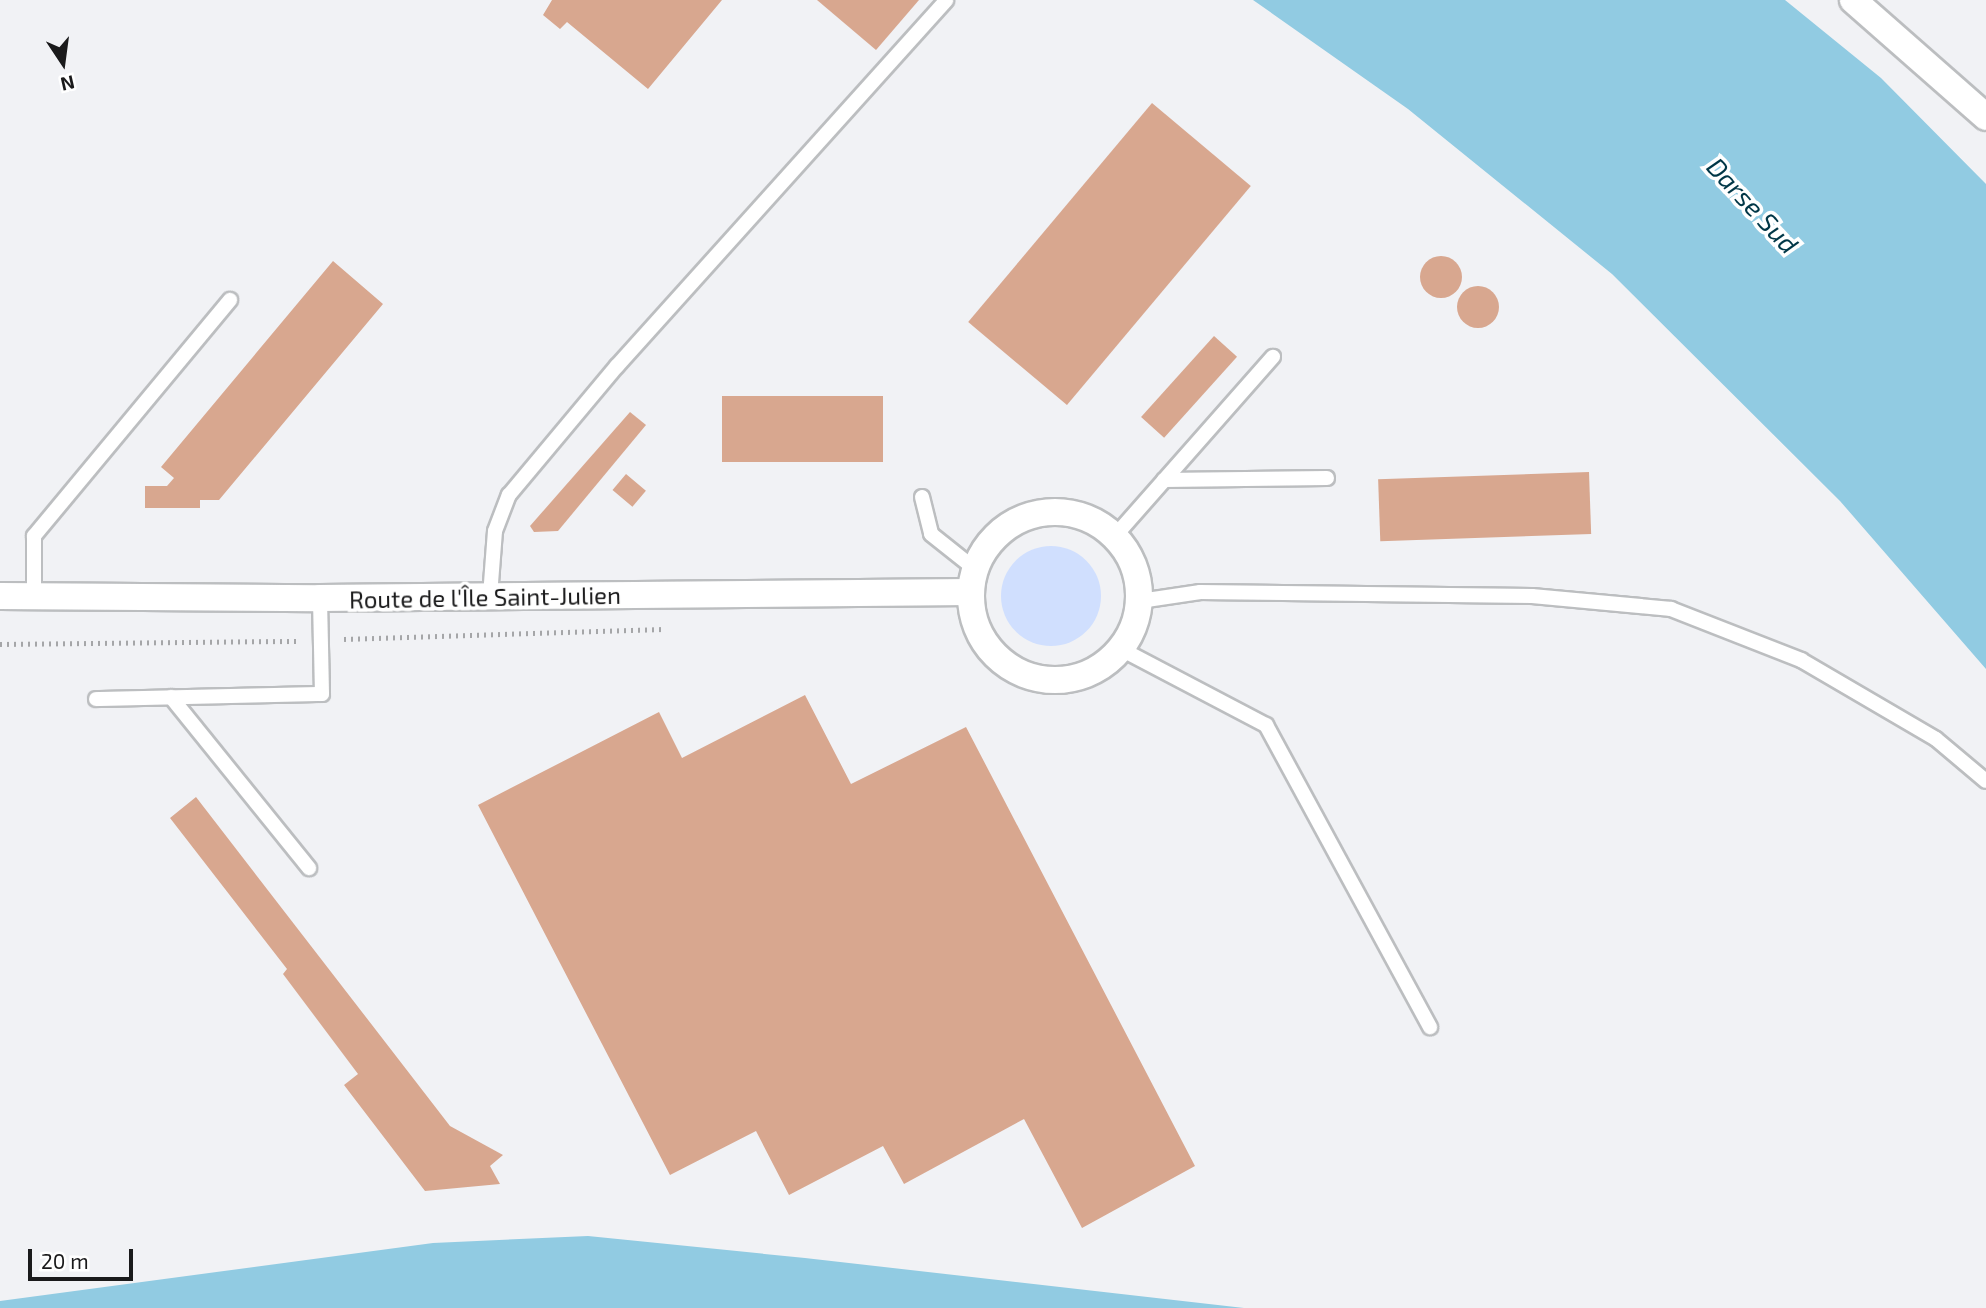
<!DOCTYPE html>
<meta charset="utf-8">
<style>
body{margin:0}
#map{position:relative;width:1986px;height:1308px;overflow:hidden;background:#f1f2f5;font-family:"Exo 2",sans-serif}
div>[style]{position:absolute}
[style*='--x']{left:calc(var(--x)*1px);top:calc(var(--y)*1px);width:calc(var(--w)*1px);rotate:calc(var(--a)*1deg)}
.green>*{inset:0;background:#d0dffe}
.round{border-radius:50%}
.water>*{inset:0;background:#91cbe2}
.building>*{inset:0;background:#d8a78f;transform-origin:0 0}
.path>*{height:4.5px;margin-top:-2.25px;transform-origin:0;background:repeating-linear-gradient(90deg,#a5a6a8 0 2px,transparent 0 7px)}
.roads{filter:drop-shadow(2px 0 #bcbec0) drop-shadow(-2px 0 #bcbec0) drop-shadow(0 2px #bcbec0) drop-shadow(0 -2px #bcbec0)}
.service>*{height:14px;margin:-7px;padding:0 7px;transform-origin:7px;border-radius:7px;background:#fff}
.minor>*{height:26px;margin:-13px;padding:0 13px;transform-origin:13px;border-radius:13px;background:#fff}
.minor>.ring{margin:-13px;padding:0;box-sizing:content-box;background:none;border:26px solid #fff;border-radius:50%}
span{translate:-50% -50%;white-space:nowrap;text-align:center;line-height:1.15;-webkit-text-stroke:7px #fff;paint-order:stroke}
.street-label{font-size:24px;color:#1a1a1b}
.water-label{font-size:26px;color:#003747;font-style:italic}
.north{position:absolute;left:28px;top:28px;width:70px;height:70px;-webkit-text-stroke:5px #fff;paint-order:stroke;rotate:167deg;font-size:19px;font-weight:700;line-height:28px;text-align:center;color:#1a1a1b}
.north::after{content:'';display:block;margin:auto;width:24px;height:32px;background:#1a1a1b;clip-path:polygon(50% 0,100% 100%,50% 72%,0 100%)}
.scale{position:absolute;left:28px;top:1249px;width:105px;height:32px;box-sizing:border-box;border:4px solid #1a1a1b;border-top:0;padding-left:9px;font-size:21px;line-height:24px;white-space:nowrap;color:#1a1a1b;-webkit-text-stroke:5px #fff;paint-order:stroke}
</style>
<div id="map">
<div class="green">
<i class="round" style="left:1001px;top:546px;width:100px;height:100px"></i>
</div>
<div class="water">
<i style="clip-path:polygon(1253px 0,1785px 0,1881px 78px,1986px 184px,1986px 669px,1840px 501px,1612px 274px,1408px 109px)"></i>
<i style="clip-path:polygon(588px 1236px,805px 1258px,1244px 1308px,0 1308px,0 1301px,433px 1243px)"></i>
</div>
<div class="building">
<i style="clip-path:polygon(552px 0,722px 0,648px 89px,567px 22px,560px 29px,543px 15px)"></i>
<i style="clip-path:polygon(817px 0,919px 0,876px 50px)"></i>
<i style="left:1152px;top:103px;width:129px;height:286px;rotate:40deg"></i>
<i class="round" style="left:1420px;top:256px;width:42px;height:42px"></i>
<i style="clip-path:polygon(333px 261px,383px 304px,219px 500px,200px 500px,200px 508px,145px 508px,145px 486px,167px 486px,174px 478px,161px 467px)"></i>
<i class="round" style="left:1457px;top:286px;width:42px;height:42px"></i>
<i style="left:1214px;top:336px;width:31px;height:109px;rotate:42deg"></i>
<i style="left:883px;top:396px;width:66px;height:161px;rotate:90deg"></i>
<i style="clip-path:polygon(630px 412px,646px 425px,558px 531px,534px 532px,530px 526px)"></i>
<i style="left:1589px;top:472px;width:62px;height:211px;rotate:88deg"></i>
<i style="left:626px;top:474px;width:26px;height:21px;rotate:40deg"></i>
<i style="clip-path:polygon(805px 695px,851px 784px,966px 727px,1195px 1166px,1082px 1228px,1024px 1119px,904px 1184px,883px 1146px,789px 1195px,756px 1131px,670px 1175px,478px 805px,659px 712px,682px 758px)"></i>
<i style="clip-path:polygon(196px 797px,450px 1126px,503px 1155px,490px 1166px,500px 1184px,425px 1191px,344px 1085px,358px 1074px,283px 974px,287px 969px,170px 818px)"></i>
</div>
<div class="path">
<i style="--x:344;--y:639;--w:320;--a:-1.8"></i>
<i style="--x:0;--y:644;--w:297;--a:-0.6"></i>
</div>
<div class="roads">
<div class="service">
<i style="--x:1164;--y:480;--w:163;--a:-0.7"></i>
<i style="--x:922;--y:497;--w:38;--a:76"></i>
<i style="--x:931;--y:534;--w:56;--a:38.5"></i>
<i style="--x:1115;--y:536;--w:239;--a:-48.6"></i>
<i style="--x:34;--y:595;--w:59;--a:-90"></i>
<i style="--x:34;--y:536;--w:307;--a:-50.3"></i>
<i style="--x:490;--y:596;--w:65;--a:-85.6"></i>
<i style="--x:495;--y:531;--w:39;--a:-69"></i>
<i style="--x:509;--y:495;--w:168;--a:-50.1"></i>
<i style="--x:617;--y:366;--w:492;--a:-48"></i>
<i style="--x:1140;--y:601;--w:61;--a:-8.5"></i>
<i style="--x:1200;--y:592;--w:332;--a:0.7"></i>
<i style="--x:1532;--y:596;--w:140;--a:5.3"></i>
<i style="--x:1671;--y:609;--w:140;--a:21.4"></i>
<i style="--x:1801;--y:660;--w:156;--a:30.3"></i>
<i style="--x:1936;--y:739;--w:65;--a:40"></i>
<i style="--x:1121;--y:649;--w:164;--a:27.7"></i>
<i style="--x:1266;--y:725;--w:344;--a:61.5"></i>
<i style="--x:171;--y:697;--w:220;--a:51.1"></i>
<i style="--x:96;--y:699;--w:226;--a:-1.3"></i>
<i style="--x:322;--y:694;--w:96;--a:-91.2"></i>
</div>
<div class="minor">
<i style="--x:1853;--y:0;--w:177;--a:41.3"></i>
<i class="ring" style="left:971px;top:512px;width:142px;height:142px"></i>
<i style="--x:0;--y:596;--w:320;--a:0.4"></i>
<i style="--x:320;--y:598;--w:650;--a:-0.53"></i>
</div>
</div>
<div class="street-label">
<span style="left:485px;top:597px;rotate:-1deg">Route de l'Île Saint-Julien</span>
</div>
<div class="water-label">
<span style="left:1753px;top:205px;rotate:47deg">Darse Sud</span>
</div>
<div class="north">N</div>
<div class="scale">20 m</div>
</div>
